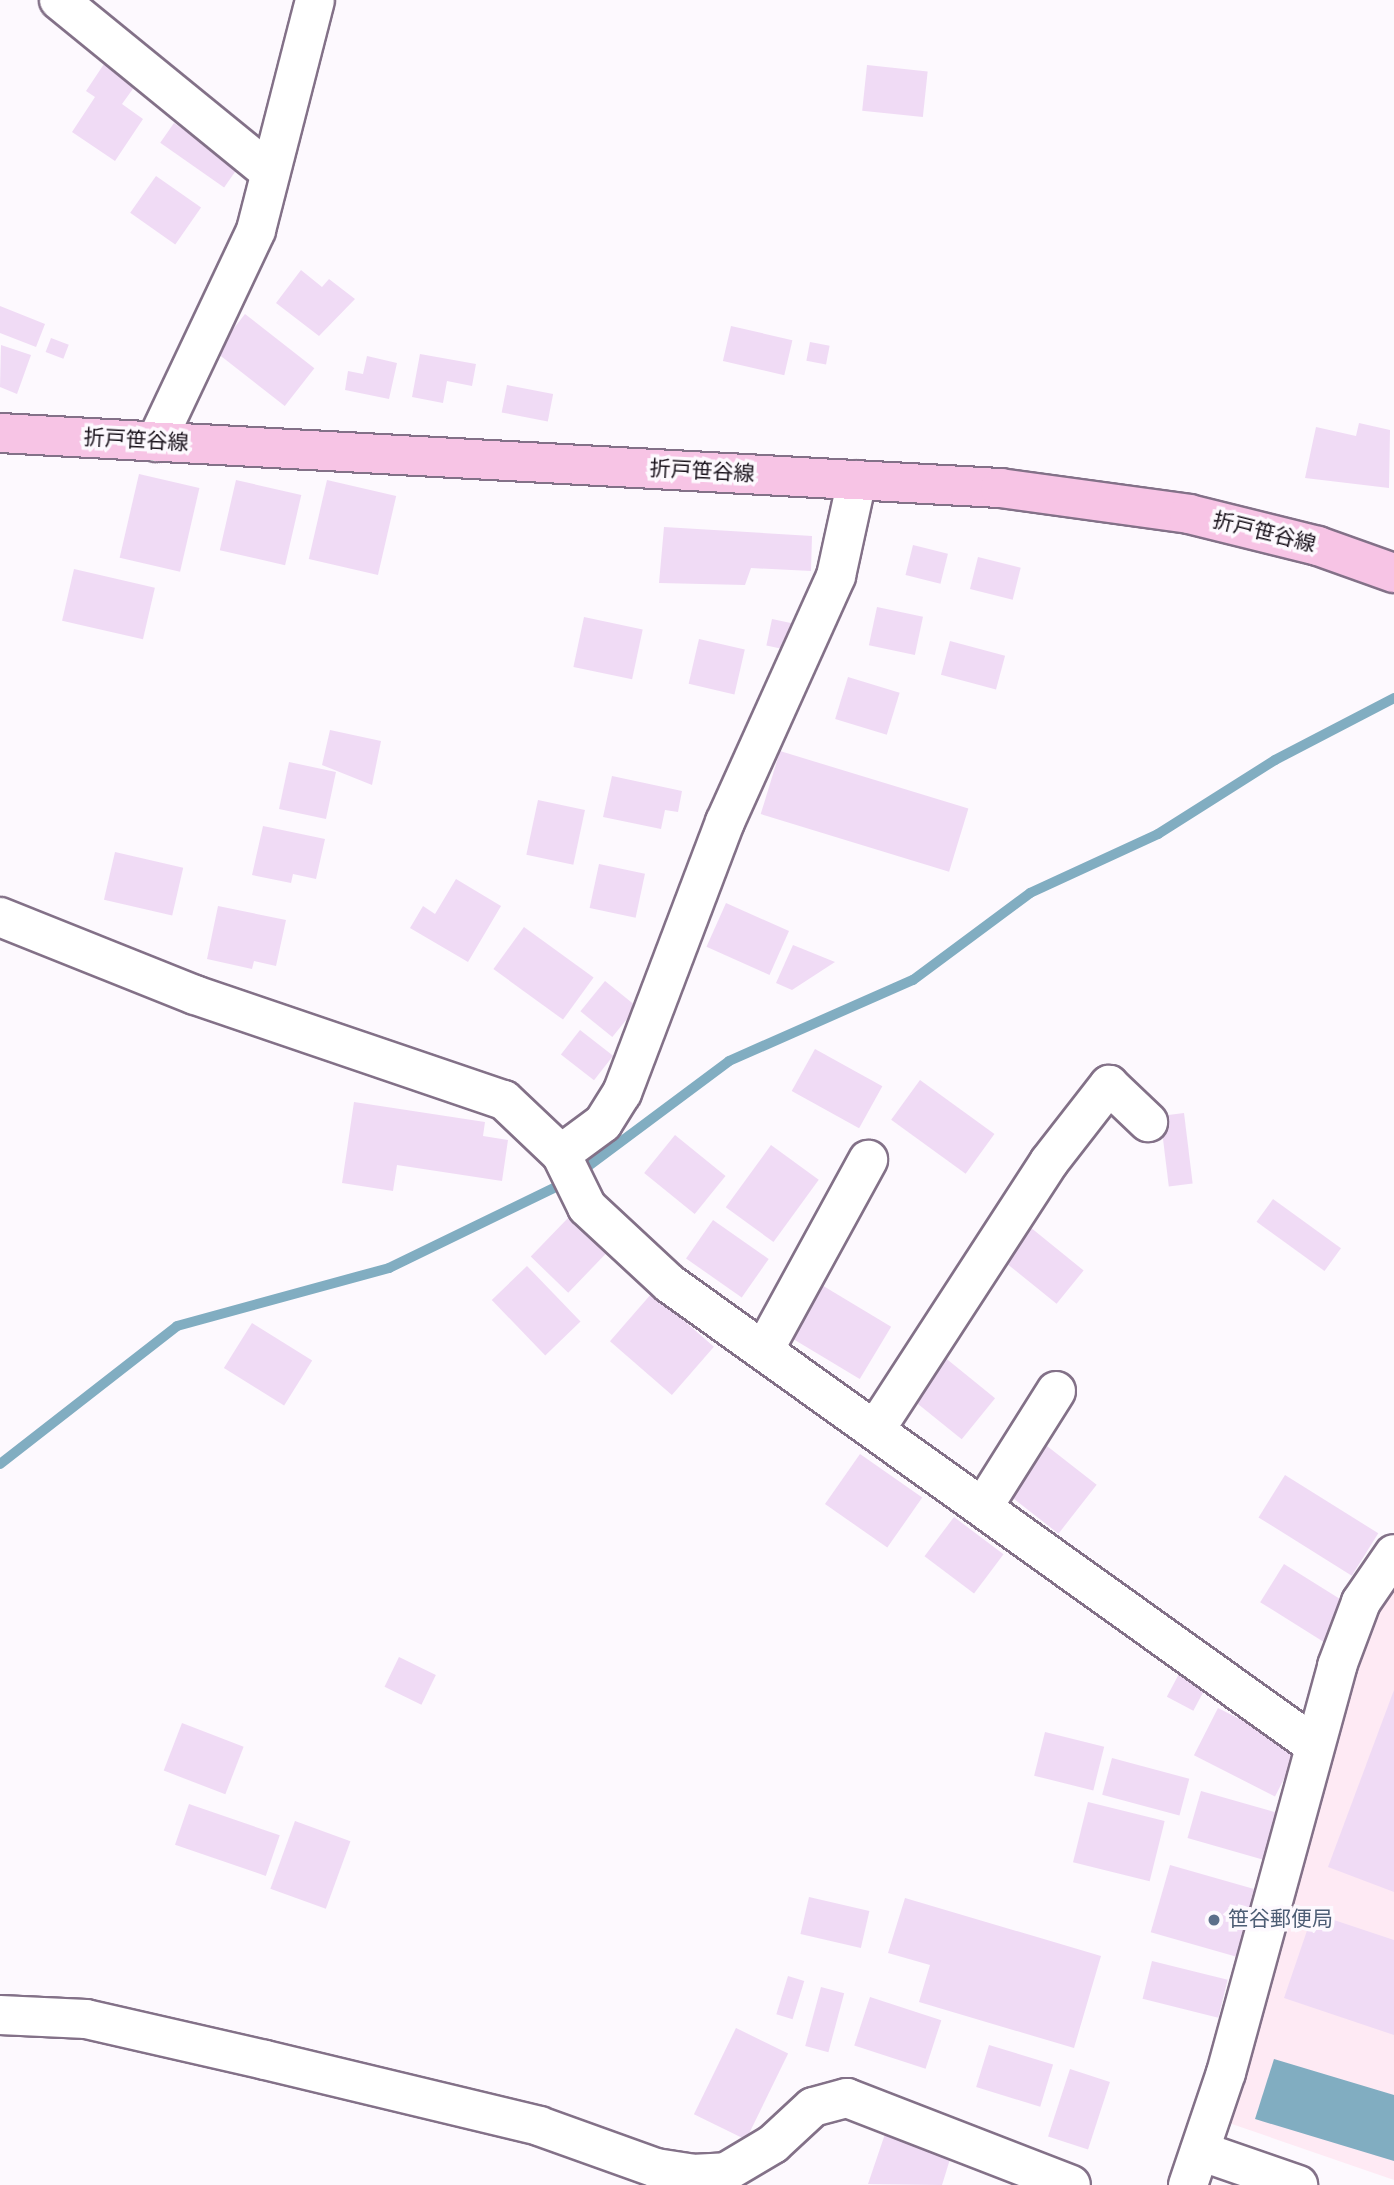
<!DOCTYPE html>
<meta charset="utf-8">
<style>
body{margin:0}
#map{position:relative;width:1394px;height:2185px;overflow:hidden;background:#fdf9fe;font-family:"Varela Round","Noto Sans JP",sans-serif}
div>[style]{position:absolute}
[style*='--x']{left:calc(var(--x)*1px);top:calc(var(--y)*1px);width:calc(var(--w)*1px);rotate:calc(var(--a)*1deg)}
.education>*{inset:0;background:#feeaf4}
.water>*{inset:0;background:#81adc1}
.stream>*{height:10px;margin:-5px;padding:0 5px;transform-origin:5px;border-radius:5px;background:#81adc1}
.building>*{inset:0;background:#f0dbf5;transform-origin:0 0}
.roads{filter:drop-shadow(2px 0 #837188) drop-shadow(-2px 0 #837188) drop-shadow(0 2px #837188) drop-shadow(0 -2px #837188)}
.minor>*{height:38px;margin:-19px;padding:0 19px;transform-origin:19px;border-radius:19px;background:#fff}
.major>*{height:38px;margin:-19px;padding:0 19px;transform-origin:19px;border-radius:19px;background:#f7c4e5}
.dots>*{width:19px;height:19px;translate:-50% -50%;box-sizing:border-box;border:4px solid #fdf9fe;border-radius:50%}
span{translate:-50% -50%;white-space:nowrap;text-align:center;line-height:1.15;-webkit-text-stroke:7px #fdf9fe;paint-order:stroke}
.street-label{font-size:21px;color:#18111a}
.service-label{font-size:21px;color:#4e5e75}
.left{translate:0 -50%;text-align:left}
</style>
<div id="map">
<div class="education">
<i style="clip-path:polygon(1394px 1575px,1394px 2180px,1229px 2123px,1283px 1940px,1327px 1739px,1351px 1666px)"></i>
</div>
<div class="water">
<i style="clip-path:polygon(1274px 2059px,1394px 2095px,1394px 2161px,1255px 2119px)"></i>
</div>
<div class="stream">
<i style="--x:579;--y:1173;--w:187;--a:-36.7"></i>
<i style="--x:729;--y:1061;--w:201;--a:-23.8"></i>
<i style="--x:913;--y:980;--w:146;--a:-36.6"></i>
<i style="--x:1030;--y:893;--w:141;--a:-24.7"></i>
<i style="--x:1158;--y:834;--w:138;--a:-32.3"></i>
<i style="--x:1275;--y:760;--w:134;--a:-27.5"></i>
<i style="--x:0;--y:1464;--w:224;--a:-37.9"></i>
<i style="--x:177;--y:1326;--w:220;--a:-15.3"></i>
<i style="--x:389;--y:1268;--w:197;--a:-25.9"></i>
</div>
<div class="building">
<i style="clip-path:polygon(108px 58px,140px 79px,122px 104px,143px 119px,115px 161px,72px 132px,95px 97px,86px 91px)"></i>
<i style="left:867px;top:65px;width:61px;height:46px;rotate:6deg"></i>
<i style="left:174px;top:123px;width:78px;height:24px;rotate:35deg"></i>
<i style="left:156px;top:176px;width:55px;height:45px;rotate:35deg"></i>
<i style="clip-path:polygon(301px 270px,322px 287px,329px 279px,355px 299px,319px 336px,276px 303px)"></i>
<i style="clip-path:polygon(0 306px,45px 324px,36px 347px,0 333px)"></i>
<i style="left:245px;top:314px;width:88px;height:48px;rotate:38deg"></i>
<i style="left:731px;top:326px;width:63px;height:36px;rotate:13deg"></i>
<i style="left:51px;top:338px;width:19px;height:15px;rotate:21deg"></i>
<i style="left:810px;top:342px;width:20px;height:19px;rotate:11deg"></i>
<i style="clip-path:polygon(1px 345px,31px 355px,17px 394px,0 387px)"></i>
<i style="clip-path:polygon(420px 354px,476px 364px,472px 386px,447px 381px,443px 403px,412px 397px)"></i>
<i style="clip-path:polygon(367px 356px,397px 363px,389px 399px,345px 390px,348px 371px,363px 374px)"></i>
<i style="left:507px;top:385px;width:47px;height:28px;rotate:11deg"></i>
<i style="clip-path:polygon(1359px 423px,1390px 430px,1389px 488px,1305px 478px,1316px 427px,1356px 436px)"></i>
<i style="left:139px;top:474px;width:62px;height:86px;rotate:13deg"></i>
<i style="left:236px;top:480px;width:67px;height:72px;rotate:13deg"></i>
<i style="left:327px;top:480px;width:71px;height:81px;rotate:13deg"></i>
<i style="clip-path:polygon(664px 527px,812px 536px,811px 571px,751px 568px,745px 585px,659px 583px)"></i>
<i style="left:913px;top:545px;width:36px;height:31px;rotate:14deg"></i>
<i style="left:978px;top:557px;width:44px;height:33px;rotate:14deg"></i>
<i style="left:74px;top:569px;width:83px;height:53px;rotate:13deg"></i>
<i style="left:877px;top:607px;width:47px;height:39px;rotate:12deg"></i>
<i style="left:584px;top:617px;width:60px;height:51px;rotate:12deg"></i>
<i style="left:772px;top:619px;width:24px;height:27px;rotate:12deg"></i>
<i style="left:699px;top:639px;width:47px;height:46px;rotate:13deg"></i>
<i style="left:950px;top:641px;width:57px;height:35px;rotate:15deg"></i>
<i style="left:848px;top:677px;width:54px;height:44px;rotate:17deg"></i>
<i style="clip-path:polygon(330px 730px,381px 741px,372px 785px,322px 765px)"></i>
<i style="left:780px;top:751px;width:197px;height:66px;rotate:17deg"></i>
<i style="left:289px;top:762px;width:48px;height:48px;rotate:12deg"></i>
<i style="clip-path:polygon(612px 776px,682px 791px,678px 812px,665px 810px,661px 829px,603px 817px)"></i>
<i style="left:538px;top:800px;width:48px;height:56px;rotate:12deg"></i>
<i style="clip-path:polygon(263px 826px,325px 839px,316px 879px,293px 874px,291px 883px,252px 875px)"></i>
<i style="left:115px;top:852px;width:70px;height:49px;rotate:13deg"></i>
<i style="left:599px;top:864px;width:47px;height:45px;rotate:12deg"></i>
<i style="clip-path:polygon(456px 879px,501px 906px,468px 962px,410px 928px,423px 906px,435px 914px)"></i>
<i style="left:726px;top:903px;width:69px;height:48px;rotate:24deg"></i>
<i style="clip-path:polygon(218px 906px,286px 920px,276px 966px,254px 961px,252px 969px,207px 959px)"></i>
<i style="left:524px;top:927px;width:86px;height:52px;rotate:36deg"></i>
<i style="clip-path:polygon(793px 945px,835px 962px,792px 990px,776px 983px)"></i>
<i style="left:605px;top:981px;width:41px;height:39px;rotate:39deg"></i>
<i style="left:580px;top:1030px;width:42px;height:31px;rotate:38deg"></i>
<i style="left:815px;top:1049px;width:77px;height:48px;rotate:29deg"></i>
<i style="left:920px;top:1080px;width:92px;height:49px;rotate:36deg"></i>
<i style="clip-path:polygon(354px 1102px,485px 1122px,483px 1136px,508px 1140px,502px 1181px,397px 1165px,393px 1191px,342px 1183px)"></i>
<i style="left:1184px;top:1113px;width:71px;height:24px;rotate:83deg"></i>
<i style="left:675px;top:1135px;width:65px;height:49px;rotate:39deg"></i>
<i style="left:771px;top:1145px;width:59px;height:77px;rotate:36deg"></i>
<i style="left:1273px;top:1199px;width:84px;height:28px;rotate:36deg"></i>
<i style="left:569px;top:1217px;width:52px;height:55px;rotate:44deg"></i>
<i style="left:713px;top:1220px;width:68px;height:47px;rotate:35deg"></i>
<i style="left:1030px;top:1227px;width:69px;height:43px;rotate:39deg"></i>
<i style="left:527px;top:1266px;width:77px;height:49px;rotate:46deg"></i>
<i style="left:820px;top:1284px;width:83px;height:61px;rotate:31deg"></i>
<i style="left:652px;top:1293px;width:82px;height:64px;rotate:41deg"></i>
<i style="left:252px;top:1323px;width:71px;height:53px;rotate:32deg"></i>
<i style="left:943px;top:1356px;width:67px;height:53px;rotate:39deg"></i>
<i style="left:1047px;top:1446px;width:63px;height:62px;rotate:38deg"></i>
<i style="left:860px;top:1454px;width:76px;height:61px;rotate:35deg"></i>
<i style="left:1285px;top:1475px;width:110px;height:50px;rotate:32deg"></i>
<i style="left:954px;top:1517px;width:62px;height:49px;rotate:37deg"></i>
<i style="left:1284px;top:1564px;width:75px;height:45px;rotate:32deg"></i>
<i style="left:399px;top:1657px;width:41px;height:33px;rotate:26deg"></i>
<i style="left:1180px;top:1672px;width:30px;height:28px;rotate:28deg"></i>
<i style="clip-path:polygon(1394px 1690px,1394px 1892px,1328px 1867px)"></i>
<i style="left:1218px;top:1708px;width:91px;height:53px;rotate:27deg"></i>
<i style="left:182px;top:1723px;width:66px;height:51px;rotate:21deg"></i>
<i style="left:1045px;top:1732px;width:61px;height:45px;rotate:14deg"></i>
<i style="left:1112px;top:1758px;width:80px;height:38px;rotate:15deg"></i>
<i style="left:1201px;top:1791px;width:78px;height:49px;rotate:16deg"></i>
<i style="left:1088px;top:1802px;width:79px;height:62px;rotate:14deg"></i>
<i style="left:189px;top:1804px;width:96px;height:43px;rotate:19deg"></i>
<i style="left:295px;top:1821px;width:59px;height:72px;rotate:20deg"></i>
<i style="left:1170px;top:1865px;width:91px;height:70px;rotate:16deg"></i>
<i style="left:809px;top:1897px;width:62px;height:38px;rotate:13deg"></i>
<i style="clip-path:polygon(905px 1898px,1101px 1956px,1074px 2048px,919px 2002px,930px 1965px,888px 1953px)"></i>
<i style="clip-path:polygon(1313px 1913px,1394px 1940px,1394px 2035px,1284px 1998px)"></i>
<i style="left:1152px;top:1961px;width:78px;height:39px;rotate:14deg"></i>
<i style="left:788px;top:1976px;width:17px;height:40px;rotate:17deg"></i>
<i style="left:821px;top:1987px;width:24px;height:61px;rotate:15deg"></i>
<i style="left:870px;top:1997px;width:75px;height:51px;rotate:18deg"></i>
<i style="left:736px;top:2028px;width:58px;height:96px;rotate:26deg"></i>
<i style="left:989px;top:2045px;width:67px;height:44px;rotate:17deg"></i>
<i style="left:1070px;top:2069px;width:42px;height:71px;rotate:18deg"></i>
<i style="clip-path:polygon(885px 2134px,951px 2156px,942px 2185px,868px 2184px)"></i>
</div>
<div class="roads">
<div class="minor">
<i style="--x:59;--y:0;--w:272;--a:39.2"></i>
<i style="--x:156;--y:442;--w:234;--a:-64.7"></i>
<i style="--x:256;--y:230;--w:237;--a:-75.6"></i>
<i style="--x:0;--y:917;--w:210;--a:21.8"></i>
<i style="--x:195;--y:995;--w:326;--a:18.8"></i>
<i style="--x:504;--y:1100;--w:79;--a:43.5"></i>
<i style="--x:561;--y:1154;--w:59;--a:63.9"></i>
<i style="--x:587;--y:1207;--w:113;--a:42.9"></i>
<i style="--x:670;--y:1284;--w:792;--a:35.6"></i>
<i style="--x:561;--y:1154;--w:52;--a:-36.4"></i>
<i style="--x:603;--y:1123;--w:36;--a:-58"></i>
<i style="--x:622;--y:1093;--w:290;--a:-69.2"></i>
<i style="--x:725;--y:822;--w:270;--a:-65.7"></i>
<i style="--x:836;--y:576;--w:98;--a:-77.7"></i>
<i style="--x:764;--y:1350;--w:217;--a:-61.3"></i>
<i style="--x:875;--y:1430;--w:320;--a:-57"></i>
<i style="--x:1049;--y:1162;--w:98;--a:-52.1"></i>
<i style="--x:1109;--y:1085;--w:54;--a:43.5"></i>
<i style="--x:983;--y:1507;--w:137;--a:-57.8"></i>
<i style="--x:0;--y:2015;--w:86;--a:2.7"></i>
<i style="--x:86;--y:2019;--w:184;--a:12.9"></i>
<i style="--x:265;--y:2060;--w:282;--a:13.5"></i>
<i style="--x:539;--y:2126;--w:124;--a:19.7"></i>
<i style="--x:656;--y:2168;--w:36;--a:9"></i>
<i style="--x:692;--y:2174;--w:34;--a:-3"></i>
<i style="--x:726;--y:2172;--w:55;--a:-30.8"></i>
<i style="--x:773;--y:2144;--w:54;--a:-42.8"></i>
<i style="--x:813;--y:2107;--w:35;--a:-15"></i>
<i style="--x:847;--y:2098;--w:240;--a:21.2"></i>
<i style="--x:1200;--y:2151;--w:104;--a:19.1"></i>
<i style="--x:1188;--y:2185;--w:118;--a:-71.3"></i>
<i style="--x:1226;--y:2073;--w:422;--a:-74.7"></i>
<i style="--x:1337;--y:1666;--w:68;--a:-69.4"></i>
<i style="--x:1361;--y:1602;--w:58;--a:-55.5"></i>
</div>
<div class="major">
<i style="--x:0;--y:433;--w:1002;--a:3.15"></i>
<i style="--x:1000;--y:488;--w:191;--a:7.8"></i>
<i style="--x:1189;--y:514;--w:133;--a:13.9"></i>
<i style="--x:1318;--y:546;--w:81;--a:19.6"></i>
</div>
</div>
<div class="dots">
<i style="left:1214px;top:1920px;background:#5c6f8a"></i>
</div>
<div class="street-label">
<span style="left:136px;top:441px;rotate:3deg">折戸笹谷線</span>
<span style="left:702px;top:472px;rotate:3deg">折戸笹谷線</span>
<span style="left:1264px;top:533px;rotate:14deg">折戸笹谷線</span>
</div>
<div class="service-label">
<span class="left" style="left:1228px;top:1920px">笹谷郵便局</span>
</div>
</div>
